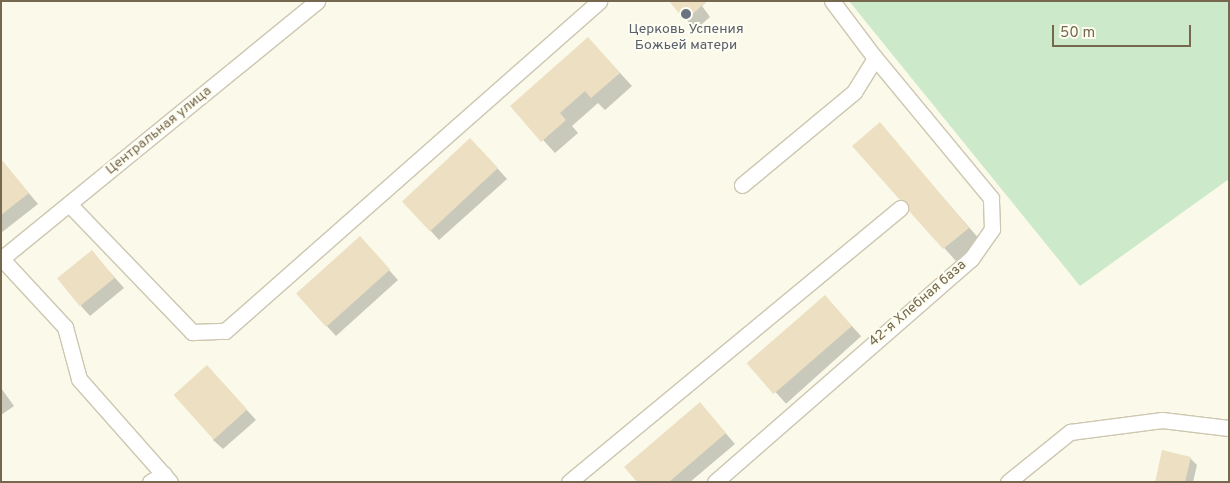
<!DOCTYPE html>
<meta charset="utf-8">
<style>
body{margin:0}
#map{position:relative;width:1230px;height:483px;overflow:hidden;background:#fbfaea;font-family:Overpass,sans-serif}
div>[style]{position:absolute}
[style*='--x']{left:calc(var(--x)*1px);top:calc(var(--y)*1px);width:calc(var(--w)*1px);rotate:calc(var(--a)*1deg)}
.green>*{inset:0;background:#cce9c9}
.shadow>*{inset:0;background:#0003;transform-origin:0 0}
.building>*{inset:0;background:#ede0c2;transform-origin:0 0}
.roads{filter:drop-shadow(1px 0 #cdc6b0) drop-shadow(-1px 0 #cdc6b0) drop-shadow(0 1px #cdc6b0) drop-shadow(0 -1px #cdc6b0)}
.street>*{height:15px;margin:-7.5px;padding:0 7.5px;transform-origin:7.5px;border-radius:7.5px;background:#fff}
.dots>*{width:14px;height:14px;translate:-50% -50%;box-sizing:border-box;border:2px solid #fefdf1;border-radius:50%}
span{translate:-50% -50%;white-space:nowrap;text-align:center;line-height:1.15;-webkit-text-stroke:4px #fefdf1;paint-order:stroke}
.worship-label{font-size:14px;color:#5b616d}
.street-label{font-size:14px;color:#75684f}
.frame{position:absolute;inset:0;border:2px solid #75684f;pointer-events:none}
.scale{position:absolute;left:1052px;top:25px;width:139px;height:22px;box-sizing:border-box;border:2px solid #75684f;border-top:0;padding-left:6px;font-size:15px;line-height:18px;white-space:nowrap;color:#75684f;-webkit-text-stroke:4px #fefdf1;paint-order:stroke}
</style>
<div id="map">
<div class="green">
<i style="clip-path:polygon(849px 1px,1229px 1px,1229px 179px,1080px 286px)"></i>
</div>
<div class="shadow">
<i style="clip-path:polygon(671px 1px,707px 1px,702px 6px,710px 17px,695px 30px)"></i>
<i style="clip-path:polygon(588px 38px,632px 86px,605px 110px,598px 103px,572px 126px,578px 133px,555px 153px,512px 106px)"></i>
<i style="clip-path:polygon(879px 124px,981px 241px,956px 261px,899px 198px)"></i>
<i style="clip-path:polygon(480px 149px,507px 179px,439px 240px,430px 230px)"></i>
<i style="clip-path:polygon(1px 160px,38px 204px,1px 233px)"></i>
<i style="clip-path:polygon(369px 248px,398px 280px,336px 336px,298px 295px)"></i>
<i style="clip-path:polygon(92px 252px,124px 288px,90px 316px,81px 306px)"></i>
<i style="left:825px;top:296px;width:54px;height:101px;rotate:48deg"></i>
<i style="clip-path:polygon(207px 366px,256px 420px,223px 449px,213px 440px)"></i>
<i style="clip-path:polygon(1px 388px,14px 406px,1px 415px)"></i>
<i style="clip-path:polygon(709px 414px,735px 444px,690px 482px,638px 482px)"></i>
<i style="clip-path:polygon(1190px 458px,1197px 465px,1193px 482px,1158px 482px)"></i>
</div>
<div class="building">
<i style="clip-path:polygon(669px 1px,707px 1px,685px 21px)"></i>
<i style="clip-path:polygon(588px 37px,620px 73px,591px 98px,585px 91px,560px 113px,566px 120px,541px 142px,510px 106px)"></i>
<i style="clip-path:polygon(880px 122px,969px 228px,943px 249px,909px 211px,907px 202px,899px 199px,852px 146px)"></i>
<i style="left:470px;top:138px;width:41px;height:93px;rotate:47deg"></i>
<i style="clip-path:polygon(1px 159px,29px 193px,1px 215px)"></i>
<i style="left:360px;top:236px;width:45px;height:86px;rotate:48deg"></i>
<i style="left:92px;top:250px;width:36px;height:45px;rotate:51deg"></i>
<i style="left:825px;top:295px;width:41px;height:104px;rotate:49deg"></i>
<i style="left:207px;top:365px;width:60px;height:45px;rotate:48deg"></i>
<i style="clip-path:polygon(700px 402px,726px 433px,669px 482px,637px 482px,624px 467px)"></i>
<i style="clip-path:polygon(1162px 450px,1191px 457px,1185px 482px,1155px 482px)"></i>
</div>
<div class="roads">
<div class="street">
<i style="--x:742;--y:185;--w:146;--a:-39.7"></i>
<i style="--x:854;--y:92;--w:40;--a:-58"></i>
<i style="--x:69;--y:204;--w:178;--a:46.1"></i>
<i style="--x:192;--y:332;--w:33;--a:-2"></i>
<i style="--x:225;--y:331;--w:499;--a:-41.4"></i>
<i style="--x:1;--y:259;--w:408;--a:-39.2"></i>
<i style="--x:2;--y:259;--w:93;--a:47.2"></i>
<i style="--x:65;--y:327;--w:54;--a:74.9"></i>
<i style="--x:79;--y:379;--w:137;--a:48.5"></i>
<i style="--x:150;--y:482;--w:16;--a:-30"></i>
<i style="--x:569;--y:482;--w:430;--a:-39.6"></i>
<i style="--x:715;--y:482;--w:340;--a:-41.1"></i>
<i style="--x:971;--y:259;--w:37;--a:-55"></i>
<i style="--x:992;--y:229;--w:31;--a:-92"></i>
<i style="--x:991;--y:198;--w:182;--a:-129.6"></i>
<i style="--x:875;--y:58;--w:71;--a:-127"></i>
<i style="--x:1008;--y:482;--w:80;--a:-38.9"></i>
<i style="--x:1070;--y:432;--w:93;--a:-7.4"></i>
<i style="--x:1162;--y:420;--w:67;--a:6.8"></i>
</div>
</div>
<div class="dots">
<i style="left:686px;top:14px;background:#6b7280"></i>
</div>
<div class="worship-label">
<span style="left:686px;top:38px">Церковь Успения<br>Божьей матери</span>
</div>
<div class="street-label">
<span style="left:159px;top:131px;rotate:-39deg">Центральная улица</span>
<span style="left:918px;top:304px;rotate:-41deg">42-я Хлебная база</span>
</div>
<div class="frame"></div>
<div class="scale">50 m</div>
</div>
